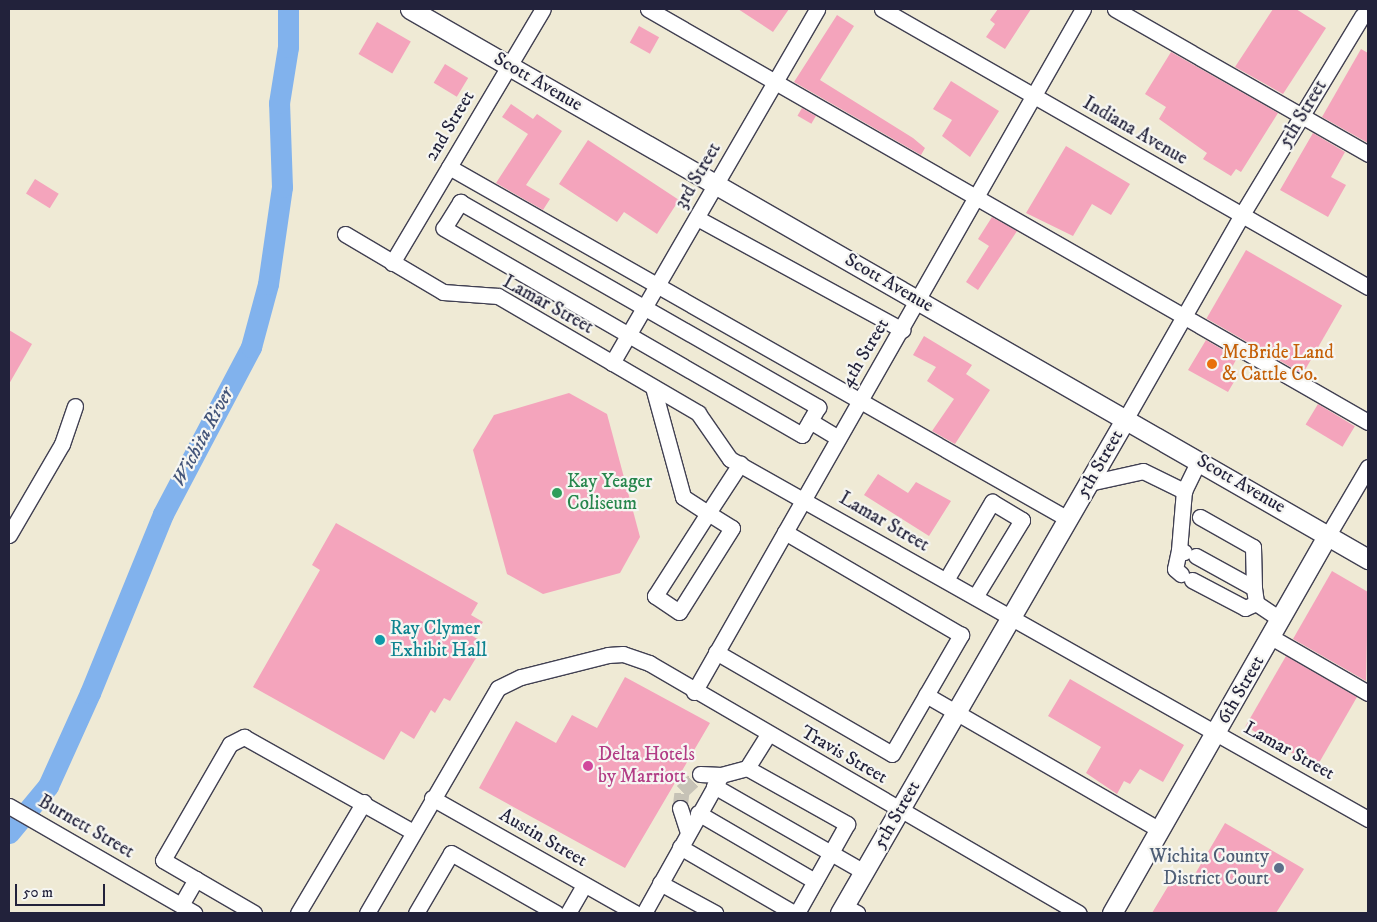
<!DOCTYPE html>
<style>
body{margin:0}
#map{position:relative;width:1377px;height:922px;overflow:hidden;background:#efead5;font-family:"IM FELL DW Pica",serif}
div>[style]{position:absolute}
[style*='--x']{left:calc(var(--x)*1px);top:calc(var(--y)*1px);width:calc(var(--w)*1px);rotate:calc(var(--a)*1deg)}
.river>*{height:21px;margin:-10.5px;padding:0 10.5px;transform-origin:10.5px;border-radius:10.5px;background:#81b2ed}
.building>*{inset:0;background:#f4a4bc;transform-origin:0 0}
.minor-tunnel>*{height:15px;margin-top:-7.5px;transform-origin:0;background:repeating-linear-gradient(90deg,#c6c2b6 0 15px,transparent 0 23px)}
.roads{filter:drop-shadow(1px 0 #414052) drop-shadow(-1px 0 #414052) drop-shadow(0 1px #414052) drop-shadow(0 -1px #414052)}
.minor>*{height:15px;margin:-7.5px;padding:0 7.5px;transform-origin:7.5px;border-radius:7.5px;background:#fff}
.major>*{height:19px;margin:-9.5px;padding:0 9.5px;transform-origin:9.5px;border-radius:9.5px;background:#fff}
.dots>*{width:14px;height:14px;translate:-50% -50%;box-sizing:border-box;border:2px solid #f6f6f2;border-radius:50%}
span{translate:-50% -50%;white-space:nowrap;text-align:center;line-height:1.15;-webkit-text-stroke:4.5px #f6f6f2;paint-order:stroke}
.street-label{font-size:19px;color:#22223b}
.food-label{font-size:19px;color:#c56008}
.left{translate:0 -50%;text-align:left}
.leisure-label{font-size:19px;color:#27864d}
.culture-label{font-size:19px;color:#0d838f}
.hotel-label{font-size:19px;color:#b23c85}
.service-label{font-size:19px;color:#4e5e75}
.right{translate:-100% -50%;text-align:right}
.water-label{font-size:20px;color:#435479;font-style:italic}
.frame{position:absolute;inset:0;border:10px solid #22223b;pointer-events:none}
.scale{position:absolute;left:15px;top:884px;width:90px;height:22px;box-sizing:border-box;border:2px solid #22223b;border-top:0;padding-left:6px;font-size:15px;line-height:18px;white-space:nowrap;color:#22223b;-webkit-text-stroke:4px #f6f6f2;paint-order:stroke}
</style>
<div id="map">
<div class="river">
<i style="--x:9;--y:833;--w:61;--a:-50.3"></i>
<i style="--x:48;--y:786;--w:102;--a:-65.7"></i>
<i style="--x:90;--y:693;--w:193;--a:-67.8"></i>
<i style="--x:163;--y:514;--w:189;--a:-62.2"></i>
<i style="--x:251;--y:347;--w:65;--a:-74.9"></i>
<i style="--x:268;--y:284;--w:98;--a:-81.8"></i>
<i style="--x:282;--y:187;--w:84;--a:-92"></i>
<i style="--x:279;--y:103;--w:57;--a:-80.9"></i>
<i style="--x:288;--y:47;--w:38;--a:-90"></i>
</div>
<div class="building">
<i style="clip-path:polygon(738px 9px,789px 9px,773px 32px)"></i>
<i style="clip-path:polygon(998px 9px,1031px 9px,1005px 49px,986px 37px,995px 24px,990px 20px)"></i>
<i style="clip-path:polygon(1273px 9px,1296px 9px,1326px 28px,1283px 94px,1235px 67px)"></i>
<i style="clip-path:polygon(837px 15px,854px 26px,820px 80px,913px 138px,925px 148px,921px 155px,794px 82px)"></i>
<i style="left:377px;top:22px;width:39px;height:37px;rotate:30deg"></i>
<i style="left:639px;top:26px;width:23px;height:19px;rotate:29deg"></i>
<i style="clip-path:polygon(1361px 49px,1368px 53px,1368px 143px,1322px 117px)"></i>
<i style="clip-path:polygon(1171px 52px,1278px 113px,1241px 172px,1236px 169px,1231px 176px,1203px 159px,1207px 153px,1159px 119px,1166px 107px,1145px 94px)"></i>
<i style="left:445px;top:64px;width:27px;height:22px;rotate:31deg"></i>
<i style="clip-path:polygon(951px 81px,999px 111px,970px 157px,942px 136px,952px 120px,933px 109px)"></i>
<i style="clip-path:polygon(511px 104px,533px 119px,537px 114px,562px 131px,526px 185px,550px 199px,543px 210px,496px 183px,528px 134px,502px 117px)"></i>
<i style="left:802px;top:108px;width:16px;height:9px;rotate:30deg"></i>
<i style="clip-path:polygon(1313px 133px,1345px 152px,1331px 177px,1346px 185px,1328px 217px,1280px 190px)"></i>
<i style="clip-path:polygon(588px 140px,679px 200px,657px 234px,624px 212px,617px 222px,559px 184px)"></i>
<i style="clip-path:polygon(1066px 146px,1130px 184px,1111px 215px,1092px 204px,1073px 236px,1026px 213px)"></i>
<i style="left:35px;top:179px;width:28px;height:17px;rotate:32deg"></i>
<i style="clip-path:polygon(992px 217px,1017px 231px,978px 290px,966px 282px,989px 246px,978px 239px)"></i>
<i style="left:1246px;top:250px;width:111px;height:79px;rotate:30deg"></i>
<i style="clip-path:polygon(9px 330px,32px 344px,9px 384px)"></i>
<i style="clip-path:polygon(924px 336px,972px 365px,966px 374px,990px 390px,955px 444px,932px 431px,954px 399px,927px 381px,936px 367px,913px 355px)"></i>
<i style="clip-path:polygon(1206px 340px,1237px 358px,1230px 371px,1238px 375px,1228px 392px,1188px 370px)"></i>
<i style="clip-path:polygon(569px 393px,607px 414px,640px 537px,620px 573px,543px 594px,507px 574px,473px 450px,494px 415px)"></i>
<i style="left:1318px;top:404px;width:43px;height:24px;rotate:31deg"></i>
<i style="clip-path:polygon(878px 474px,908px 493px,916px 482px,951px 501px,929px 536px,864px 495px)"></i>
<i style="clip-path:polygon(336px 523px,478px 603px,471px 615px,483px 622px,474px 637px,485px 643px,450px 701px,444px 698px,435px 713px,431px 710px,414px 739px,401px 731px,384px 760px,253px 687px,320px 570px,312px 565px)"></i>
<i style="clip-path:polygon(1332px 571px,1368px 592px,1366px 681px,1293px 639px)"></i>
<i style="left:1286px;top:656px;width:82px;height:81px;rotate:30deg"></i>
<i style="clip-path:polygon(625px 677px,710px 723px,625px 868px,479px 788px,516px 721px,556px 743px,572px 715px,597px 728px)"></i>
<i style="clip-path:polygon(1070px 679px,1184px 745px,1163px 782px,1140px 769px,1130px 784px,1124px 781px,1117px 794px,1086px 773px,1101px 747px,1048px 716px)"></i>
<i style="clip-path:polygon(1225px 823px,1304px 869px,1276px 913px,1152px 913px,1173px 878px,1188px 886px)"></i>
</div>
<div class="minor-tunnel">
<i style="--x:680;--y:808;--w:17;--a:-83"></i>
<i style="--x:682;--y:791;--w:25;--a:-43"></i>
</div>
<div class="roads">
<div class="minor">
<i style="--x:648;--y:9;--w:830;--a:29.84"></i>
<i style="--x:882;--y:9;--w:560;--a:29.77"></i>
<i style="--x:1115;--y:9;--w:292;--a:29.8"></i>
<i style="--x:449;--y:167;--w:712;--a:29.63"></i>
<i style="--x:460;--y:202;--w:413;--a:29.8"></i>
<i style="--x:818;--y:407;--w:32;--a:120"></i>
<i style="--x:802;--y:435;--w:414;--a:-150"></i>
<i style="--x:444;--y:228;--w:31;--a:-58"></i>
<i style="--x:697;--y:218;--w:234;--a:28.6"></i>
<i style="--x:345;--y:234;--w:114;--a:30.6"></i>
<i style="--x:443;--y:292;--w:55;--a:4.2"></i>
<i style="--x:498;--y:296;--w:232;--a:30.3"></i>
<i style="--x:698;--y:413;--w:56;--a:55.2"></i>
<i style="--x:730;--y:459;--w:733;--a:29.43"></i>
<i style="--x:392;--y:263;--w:295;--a:-59.3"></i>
<i style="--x:612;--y:363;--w:409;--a:-59.9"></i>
<i style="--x:653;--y:387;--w:114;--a:74.7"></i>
<i style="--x:683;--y:497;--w:30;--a:33"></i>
<i style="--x:708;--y:513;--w:59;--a:-56.9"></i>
<i style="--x:1126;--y:418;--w:232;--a:-60.3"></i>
<i style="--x:1241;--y:216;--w:234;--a:-58.8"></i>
<i style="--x:810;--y:421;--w:33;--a:31"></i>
<i style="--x:1089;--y:483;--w:55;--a:-12.5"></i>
<i style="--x:1143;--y:471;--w:46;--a:26"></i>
<i style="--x:708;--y:513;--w:28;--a:32"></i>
<i style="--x:732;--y:528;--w:99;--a:122.2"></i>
<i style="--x:679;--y:612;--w:29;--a:-146"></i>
<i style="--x:655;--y:596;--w:98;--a:-57.4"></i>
<i style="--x:1200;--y:517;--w:61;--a:29.5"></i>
<i style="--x:1253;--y:547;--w:41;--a:88.6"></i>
<i style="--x:9;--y:535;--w:105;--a:-59.8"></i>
<i style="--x:62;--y:444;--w:40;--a:-71.1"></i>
<i style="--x:1328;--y:535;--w:79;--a:-59.5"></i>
<i style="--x:1179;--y:550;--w:19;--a:102"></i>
<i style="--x:1175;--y:569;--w:8;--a:40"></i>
<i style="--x:1184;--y:552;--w:5;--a:-158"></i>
<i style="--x:1179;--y:550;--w:59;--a:-85.2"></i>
<i style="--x:1184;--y:491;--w:34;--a:-64"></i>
<i style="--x:1196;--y:556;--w:66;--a:28.9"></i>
<i style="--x:1254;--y:588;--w:15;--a:82"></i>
<i style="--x:1256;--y:603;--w:30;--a:34"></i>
<i style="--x:946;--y:580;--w:91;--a:-59.5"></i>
<i style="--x:992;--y:502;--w:35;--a:31"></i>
<i style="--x:1022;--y:520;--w:90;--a:121.4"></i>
<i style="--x:1192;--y:580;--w:60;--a:27.8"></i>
<i style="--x:1245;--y:608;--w:12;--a:-24"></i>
<i style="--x:1271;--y:637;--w:112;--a:30"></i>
<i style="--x:716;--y:652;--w:203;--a:30.1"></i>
<i style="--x:892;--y:754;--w:138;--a:-59.9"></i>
<i style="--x:961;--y:635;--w:204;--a:-149.7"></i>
<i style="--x:694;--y:692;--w:786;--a:-60.34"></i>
<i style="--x:926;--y:695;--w:270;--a:30"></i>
<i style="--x:747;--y:768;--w:115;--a:29.2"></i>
<i style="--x:847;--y:824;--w:102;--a:119.3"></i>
<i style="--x:700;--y:774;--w:21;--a:3"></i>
<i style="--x:714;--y:786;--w:173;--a:29.8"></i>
<i style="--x:432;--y:798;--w:233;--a:29.5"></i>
<i style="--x:9;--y:806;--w:214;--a:30"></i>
<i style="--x:680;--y:808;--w:25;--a:72"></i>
<i style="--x:698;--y:813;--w:135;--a:30.2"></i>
<i style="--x:680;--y:847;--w:132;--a:30.1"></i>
<i style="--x:660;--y:883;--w:63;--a:28.6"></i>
<i style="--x:181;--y:905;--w:30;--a:-60"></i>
<i style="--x:844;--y:906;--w:15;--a:28"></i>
<i style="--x:254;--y:913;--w:105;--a:-149.8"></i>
<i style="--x:163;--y:860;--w:134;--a:-60"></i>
<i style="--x:230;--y:744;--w:16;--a:-27"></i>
<i style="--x:244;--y:737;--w:194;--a:29.3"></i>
<i style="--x:298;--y:913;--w:129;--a:-59.3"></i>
<i style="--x:367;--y:913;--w:260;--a:-59.8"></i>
<i style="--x:498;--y:688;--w:25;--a:-26"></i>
<i style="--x:521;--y:677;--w:90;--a:-14.2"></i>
<i style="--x:608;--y:655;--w:15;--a:-4"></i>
<i style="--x:623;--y:654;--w:28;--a:19"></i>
<i style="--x:649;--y:663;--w:497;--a:30.2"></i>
<i style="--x:416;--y:913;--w:69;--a:-59.7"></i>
<i style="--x:451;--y:853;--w:121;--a:29.7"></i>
<i style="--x:568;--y:913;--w:32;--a:-60"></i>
<i style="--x:644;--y:913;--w:158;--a:-60.8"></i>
<i style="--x:721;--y:775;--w:27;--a:-15"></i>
<i style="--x:747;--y:768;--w:39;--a:-58"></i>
</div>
<div class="major">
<i style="--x:410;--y:9;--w:1105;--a:29.86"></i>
<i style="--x:840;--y:913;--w:572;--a:-59.98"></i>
<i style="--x:1112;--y:913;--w:435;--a:-60.3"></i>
</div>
</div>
<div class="dots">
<i style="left:1212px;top:364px;background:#e8710a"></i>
<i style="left:557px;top:493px;background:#2e9e5b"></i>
<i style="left:380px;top:640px;background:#0f9aa8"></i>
<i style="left:588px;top:766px;background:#d1479c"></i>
<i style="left:1279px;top:868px;background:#5c6f8a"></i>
</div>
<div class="street-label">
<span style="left:538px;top:82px;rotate:30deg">Scott Avenue</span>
<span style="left:1303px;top:114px;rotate:-59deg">5th Street</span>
<span style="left:450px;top:126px;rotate:-59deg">2nd Street</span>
<span style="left:1135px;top:131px;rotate:30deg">Indiana Avenue</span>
<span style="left:698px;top:176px;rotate:-60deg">3rd Street</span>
<span style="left:889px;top:283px;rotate:30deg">Scott Avenue</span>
<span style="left:548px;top:305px;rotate:29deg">Lamar Street</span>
<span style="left:865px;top:353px;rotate:-59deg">4th Street</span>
<span style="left:1100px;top:464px;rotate:-60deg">5th Street</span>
<span style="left:1241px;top:484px;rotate:30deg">Scott Avenue</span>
<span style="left:884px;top:522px;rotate:30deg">Lamar Street</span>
<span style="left:1241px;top:690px;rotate:-60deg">6th Street</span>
<span style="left:1289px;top:751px;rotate:29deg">Lamar Street</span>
<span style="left:844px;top:755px;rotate:30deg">Travis Street</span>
<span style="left:897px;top:815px;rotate:-60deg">5th Street</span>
<span style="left:86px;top:827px;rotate:30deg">Burnett Street</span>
<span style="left:543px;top:838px;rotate:30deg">Austin Street</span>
</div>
<div class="food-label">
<span class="left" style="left:1222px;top:364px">McBride Land<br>&amp; Cattle Co.</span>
</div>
<div class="leisure-label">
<span class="left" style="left:567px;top:493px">Kay Yeager<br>Coliseum</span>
</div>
<div class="culture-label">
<span class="left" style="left:390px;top:640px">Ray Clymer<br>Exhibit Hall</span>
</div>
<div class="hotel-label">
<span class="left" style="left:598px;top:766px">Delta Hotels<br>by Marriott</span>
</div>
<div class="service-label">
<span class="right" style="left:1269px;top:868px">Wichita County<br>District Court</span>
</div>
<div class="water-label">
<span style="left:203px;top:437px;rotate:-62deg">Wichita River</span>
</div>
<div class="frame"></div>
<div class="scale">50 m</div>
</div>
